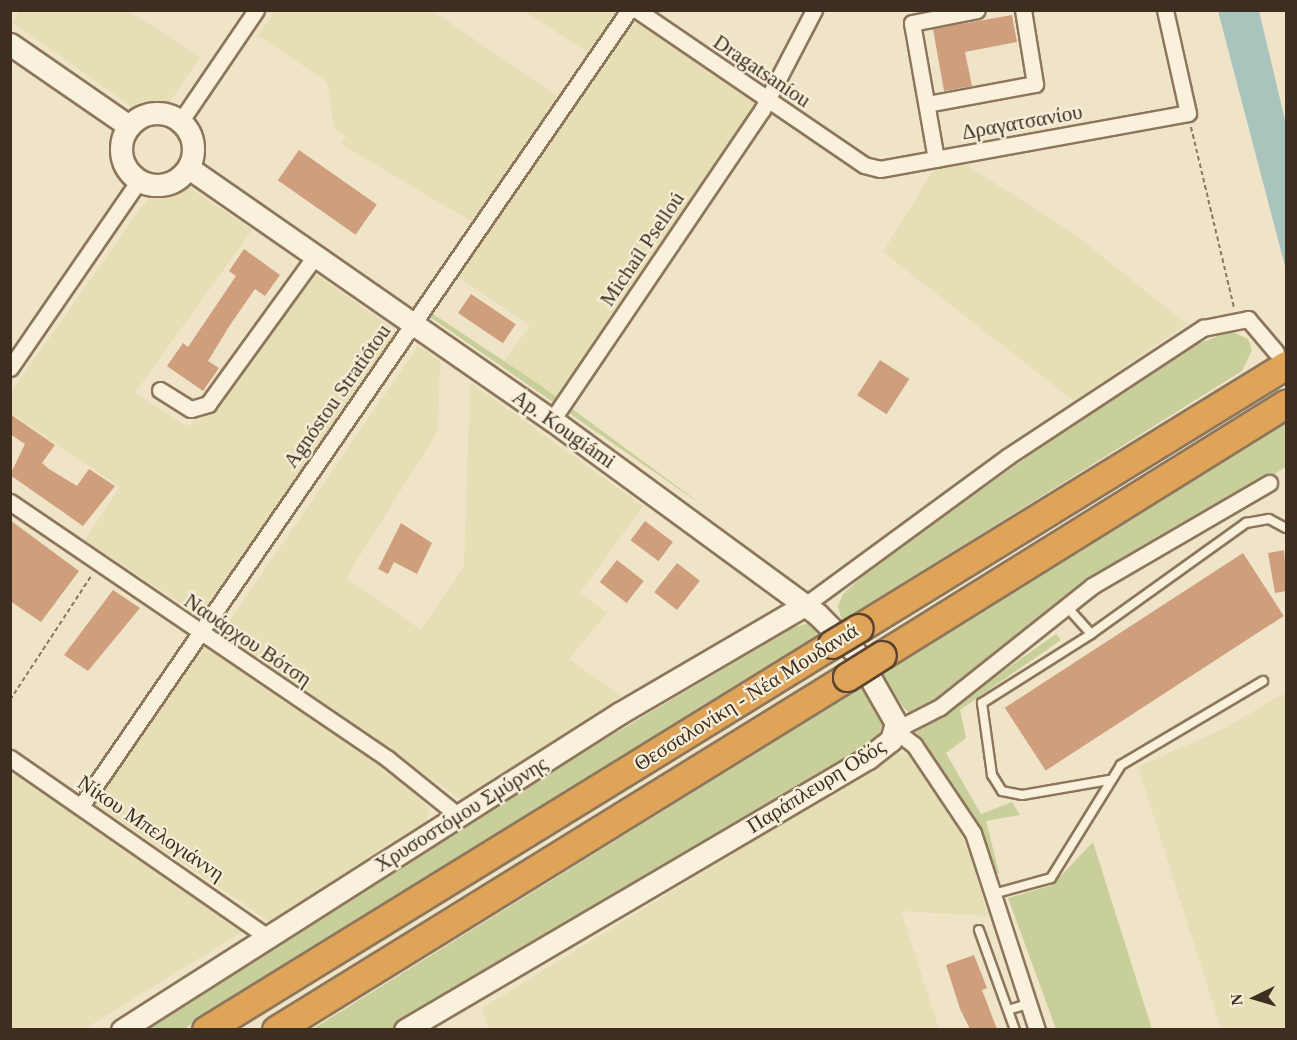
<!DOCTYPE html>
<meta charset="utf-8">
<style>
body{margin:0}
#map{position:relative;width:1297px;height:1040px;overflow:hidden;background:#f0e4c8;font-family:"Times New Roman",serif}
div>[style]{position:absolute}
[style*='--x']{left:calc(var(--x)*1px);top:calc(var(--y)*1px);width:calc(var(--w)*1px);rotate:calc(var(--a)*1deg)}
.farmland>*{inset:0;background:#e6deb5}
.green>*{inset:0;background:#c9cf9b}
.water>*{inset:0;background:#a9c4bc}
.building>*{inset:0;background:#cf9f7d;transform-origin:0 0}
.path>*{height:2px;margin-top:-1px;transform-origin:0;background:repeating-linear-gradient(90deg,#8d765c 0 4.5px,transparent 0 7.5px)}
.roads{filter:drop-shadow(2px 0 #8d765c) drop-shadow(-2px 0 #8d765c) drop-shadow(0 2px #8d765c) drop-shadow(0 -2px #8d765c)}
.lane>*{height:8px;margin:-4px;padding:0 4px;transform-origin:4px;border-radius:4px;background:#faf1dc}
.street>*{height:15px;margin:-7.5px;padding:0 7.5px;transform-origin:7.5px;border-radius:7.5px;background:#faf1dc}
.secondary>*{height:21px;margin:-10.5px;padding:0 10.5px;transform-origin:10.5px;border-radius:10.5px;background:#faf1dc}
.secondary>.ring{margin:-10.5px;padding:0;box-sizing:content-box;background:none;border:21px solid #faf1dc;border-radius:50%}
.highway>*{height:27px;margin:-13.5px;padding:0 13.5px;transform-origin:13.5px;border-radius:13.5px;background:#e0a458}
.bridges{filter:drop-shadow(2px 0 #5b4430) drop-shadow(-2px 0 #5b4430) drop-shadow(0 2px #5b4430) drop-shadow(0 -2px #5b4430)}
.highway-bridge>*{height:27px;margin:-13.5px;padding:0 13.5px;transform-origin:13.5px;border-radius:13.5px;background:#e0a458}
span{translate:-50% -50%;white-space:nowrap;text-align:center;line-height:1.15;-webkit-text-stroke:4.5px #f7eed8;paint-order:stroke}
.street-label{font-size:21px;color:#3d2e20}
.frame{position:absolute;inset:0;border:12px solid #3d2e20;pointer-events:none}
.north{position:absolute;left:1225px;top:968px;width:60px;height:60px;-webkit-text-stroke:4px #f7eed8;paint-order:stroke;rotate:265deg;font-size:16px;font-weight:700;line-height:24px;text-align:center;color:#3d2e20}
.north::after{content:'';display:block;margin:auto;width:21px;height:27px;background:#3d2e20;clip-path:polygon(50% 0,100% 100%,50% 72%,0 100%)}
</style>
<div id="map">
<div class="farmland">
<i style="clip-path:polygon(20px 10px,129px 11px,200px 57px,169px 103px,146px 100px,132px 107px,12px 22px)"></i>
<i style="clip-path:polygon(275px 11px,433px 11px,560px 98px,474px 223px,341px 144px,346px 137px,334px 129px,327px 82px,258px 35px)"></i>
<i style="clip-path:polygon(524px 11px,620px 11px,590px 54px)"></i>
<i style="clip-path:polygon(634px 21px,756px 102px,557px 398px,504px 362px,530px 325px,456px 276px)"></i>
<i style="clip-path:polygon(960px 161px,1073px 233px,1187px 324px,1074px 401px,883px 252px,936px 166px)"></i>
<i style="clip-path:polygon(189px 187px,252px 230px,135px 393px,187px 426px,213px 408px,311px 271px,395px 330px,396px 336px,200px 616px,85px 540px,120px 487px,11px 413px,11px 392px,151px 194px)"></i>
<i style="clip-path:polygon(418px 346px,440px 361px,438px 431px,346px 578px,421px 630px,464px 567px,470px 382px,643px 506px,580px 593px,607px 613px,569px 659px,621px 696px,468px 804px,220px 635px)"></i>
<i style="clip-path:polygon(204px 646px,408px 785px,429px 809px,426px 822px,269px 921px,93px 803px)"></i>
<i style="clip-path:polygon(1286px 692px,1286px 1029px,1221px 1029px,1138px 767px,1225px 728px)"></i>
<i style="clip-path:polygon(897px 753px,917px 755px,961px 824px,988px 916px,901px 911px,939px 1029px,489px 1030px,482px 1008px)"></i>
<i style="clip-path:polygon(10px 769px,231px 917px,242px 932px,84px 1029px,11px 1029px)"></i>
</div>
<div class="green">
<i style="clip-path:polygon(433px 314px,540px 385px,705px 507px,430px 317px)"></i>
<i style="clip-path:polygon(1231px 331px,1248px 339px,1252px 350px,1242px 371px,842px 621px,838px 606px,843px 594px,876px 564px,1088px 414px,1195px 345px)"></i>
<i style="clip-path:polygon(1286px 373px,1286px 383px,393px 935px,239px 1029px,222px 1030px)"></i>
<i style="clip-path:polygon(1286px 422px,1286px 467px,1096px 580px,921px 710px,911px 714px,904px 708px,880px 673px)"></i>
<i style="clip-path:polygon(812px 622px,830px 631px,184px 1029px,146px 1030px,538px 779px,792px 628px)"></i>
<i style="clip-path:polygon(1056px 634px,1061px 640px,960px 710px,966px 738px,946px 753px,981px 814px,1012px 802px,1020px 815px,986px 821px,999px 873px,993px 874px,979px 828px,915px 733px)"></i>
<i style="clip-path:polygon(867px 684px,885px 717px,878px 739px,747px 822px,395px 1029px,311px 1030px)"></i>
<i style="clip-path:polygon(1093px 842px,1152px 1029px,1056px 1029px,1008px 898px,1052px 885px)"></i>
</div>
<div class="water">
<i style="clip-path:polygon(1218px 11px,1259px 11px,1286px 124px,1286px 270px)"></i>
</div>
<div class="building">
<i style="clip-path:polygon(1012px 15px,1017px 42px,965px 52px,972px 86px,944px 91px,933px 29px)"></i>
<i style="left:299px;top:150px;width:95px;height:37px;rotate:35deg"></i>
<i style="clip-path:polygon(244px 249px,280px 275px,265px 296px,255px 289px,230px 325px,208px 361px,219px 368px,203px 391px,167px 366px,183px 343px,188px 347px,236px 276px,229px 271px)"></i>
<i style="left:471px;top:294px;width:54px;height:23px;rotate:34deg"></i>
<i style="left:880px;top:360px;width:35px;height:42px;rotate:33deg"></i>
<i style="clip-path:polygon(10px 414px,55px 445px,42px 463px,49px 469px,77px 486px,89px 469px,115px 486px,83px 526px,10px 475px,25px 444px,10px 434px)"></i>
<i style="clip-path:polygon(10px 520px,79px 571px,41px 622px,10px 601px)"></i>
<i style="left:645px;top:521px;width:35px;height:24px;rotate:37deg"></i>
<i style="clip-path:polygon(401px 523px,432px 543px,417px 574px,394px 562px,388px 574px,378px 569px)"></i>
<i style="clip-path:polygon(1284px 550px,1287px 591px,1275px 593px,1268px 553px)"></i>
<i style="left:1243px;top:553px;width:75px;height:284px;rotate:57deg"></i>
<i style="left:617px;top:560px;width:34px;height:28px;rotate:38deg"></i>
<i style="left:677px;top:563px;width:29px;height:37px;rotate:38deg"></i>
<i style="clip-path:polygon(113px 590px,140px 608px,88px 671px,64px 655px)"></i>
<i style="clip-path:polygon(974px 955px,987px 988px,982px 990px,997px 1029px,970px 1029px,960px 1009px,946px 965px)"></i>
</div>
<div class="path">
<i style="--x:1191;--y:127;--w:186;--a:76.6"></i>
<i style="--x:10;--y:700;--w:148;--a:-56.8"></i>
</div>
<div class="roads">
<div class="lane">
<i style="--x:1067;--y:607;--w:36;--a:48"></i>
<i style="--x:1109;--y:780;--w:88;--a:170.2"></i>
<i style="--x:1022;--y:795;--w:20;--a:-169"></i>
<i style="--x:1002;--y:791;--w:19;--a:-122"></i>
<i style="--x:992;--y:775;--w:73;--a:-97.9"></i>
<i style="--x:982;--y:703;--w:129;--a:-32.3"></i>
<i style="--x:1091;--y:634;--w:191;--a:-35.6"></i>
<i style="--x:1246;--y:523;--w:23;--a:-10"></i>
<i style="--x:1269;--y:519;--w:19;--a:28"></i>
<i style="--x:993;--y:894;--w:60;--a:-15.4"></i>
<i style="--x:1051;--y:878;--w:133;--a:-58.2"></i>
<i style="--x:1121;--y:765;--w:165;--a:-30.6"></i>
<i style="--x:979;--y:930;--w:106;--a:70.2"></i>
<i style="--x:1008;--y:1010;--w:21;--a:-17"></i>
</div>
<div class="street">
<i style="--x:637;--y:10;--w:275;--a:34.3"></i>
<i style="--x:864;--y:165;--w:16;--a:14"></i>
<i style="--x:880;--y:169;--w:313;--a:-10.3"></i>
<i style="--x:1188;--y:113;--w:106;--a:-102.6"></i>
<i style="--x:927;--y:104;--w:110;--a:-10.5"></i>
<i style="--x:1035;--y:84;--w:75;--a:-99.2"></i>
<i style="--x:180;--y:122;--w:135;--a:-55.8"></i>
<i style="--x:936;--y:159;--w:138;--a:-100"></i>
<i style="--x:912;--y:23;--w:66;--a:-11.3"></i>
<i style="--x:10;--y:368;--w:228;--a:-55.5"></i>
<i style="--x:160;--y:390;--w:36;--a:32"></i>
<i style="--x:191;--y:409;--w:18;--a:-16"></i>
<i style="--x:208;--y:404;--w:183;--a:-54.1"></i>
<i style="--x:552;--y:420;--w:374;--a:-55.9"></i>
<i style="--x:762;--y:110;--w:113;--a:-62.5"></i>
<i style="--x:10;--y:502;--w:457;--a:34.2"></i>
<i style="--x:388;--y:759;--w:91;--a:38.8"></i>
<i style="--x:805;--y:605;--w:250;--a:-36.2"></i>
<i style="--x:1007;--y:457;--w:235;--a:-33.4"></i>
<i style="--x:1203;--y:328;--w:46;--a:-11.3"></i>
<i style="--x:1248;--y:319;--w:43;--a:49.7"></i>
<i style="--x:10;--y:758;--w:312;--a:34.8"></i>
<i style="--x:81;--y:806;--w:966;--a:-55.45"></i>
<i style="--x:1037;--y:1030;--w:207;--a:-108"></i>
<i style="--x:973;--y:833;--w:106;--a:-123.8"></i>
<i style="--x:914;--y:745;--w:24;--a:-142"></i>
<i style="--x:895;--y:730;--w:51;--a:-27.1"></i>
<i style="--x:940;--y:707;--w:194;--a:-38.5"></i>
<i style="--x:1092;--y:586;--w:205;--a:-30.2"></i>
</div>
<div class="secondary">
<i style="--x:10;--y:44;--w:145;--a:34.6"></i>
<i class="ring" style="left:121px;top:113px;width:51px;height:51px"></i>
<i style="--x:189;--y:168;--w:442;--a:34.8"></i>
<i style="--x:552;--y:420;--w:328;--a:36.2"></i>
<i style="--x:817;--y:614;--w:55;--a:45"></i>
<i style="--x:856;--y:653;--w:81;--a:60.3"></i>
<i style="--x:896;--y:723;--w:18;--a:106"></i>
<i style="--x:891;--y:740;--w:29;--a:142"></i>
<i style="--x:868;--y:758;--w:537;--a:149.57"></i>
<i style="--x:122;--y:1030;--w:590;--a:-32.48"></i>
<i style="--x:620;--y:713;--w:214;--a:-30.3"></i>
</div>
<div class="highway">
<i style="--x:859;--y:628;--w:501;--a:-31.63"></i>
<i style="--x:882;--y:655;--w:476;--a:-31.9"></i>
<i style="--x:206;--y:1030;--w:735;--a:-31.66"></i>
<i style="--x:276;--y:1030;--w:671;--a:-31.72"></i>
</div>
</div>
<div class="bridges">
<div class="highway-bridge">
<i style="--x:832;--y:644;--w:31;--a:-31"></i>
<i style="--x:847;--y:677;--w:41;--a:-32.2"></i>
</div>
</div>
<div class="street-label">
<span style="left:762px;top:71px;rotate:34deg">Dragatsaníou</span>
<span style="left:1022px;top:122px;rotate:-10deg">Δραγατσανίου</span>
<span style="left:642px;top:249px;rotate:-56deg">Michaíl Pselloú</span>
<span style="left:337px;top:396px;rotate:-55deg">Agnóstou Stratiótou</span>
<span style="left:564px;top:429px;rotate:35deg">Ap. Kougiámi</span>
<span style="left:248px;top:640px;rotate:34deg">Ναυάρχου Βότση</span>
<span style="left:746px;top:697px;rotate:-32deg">Θεσσαλονίκη - Νέα Μουδανιά</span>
<span style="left:816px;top:786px;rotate:-32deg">Παράπλευρη Οδός</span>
<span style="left:461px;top:814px;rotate:-32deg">Χρυσοστόμου Σμύρνης</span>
<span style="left:151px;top:828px;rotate:34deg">Νίκου Μπελογιάννη</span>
</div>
<div class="frame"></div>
<div class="north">N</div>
</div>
